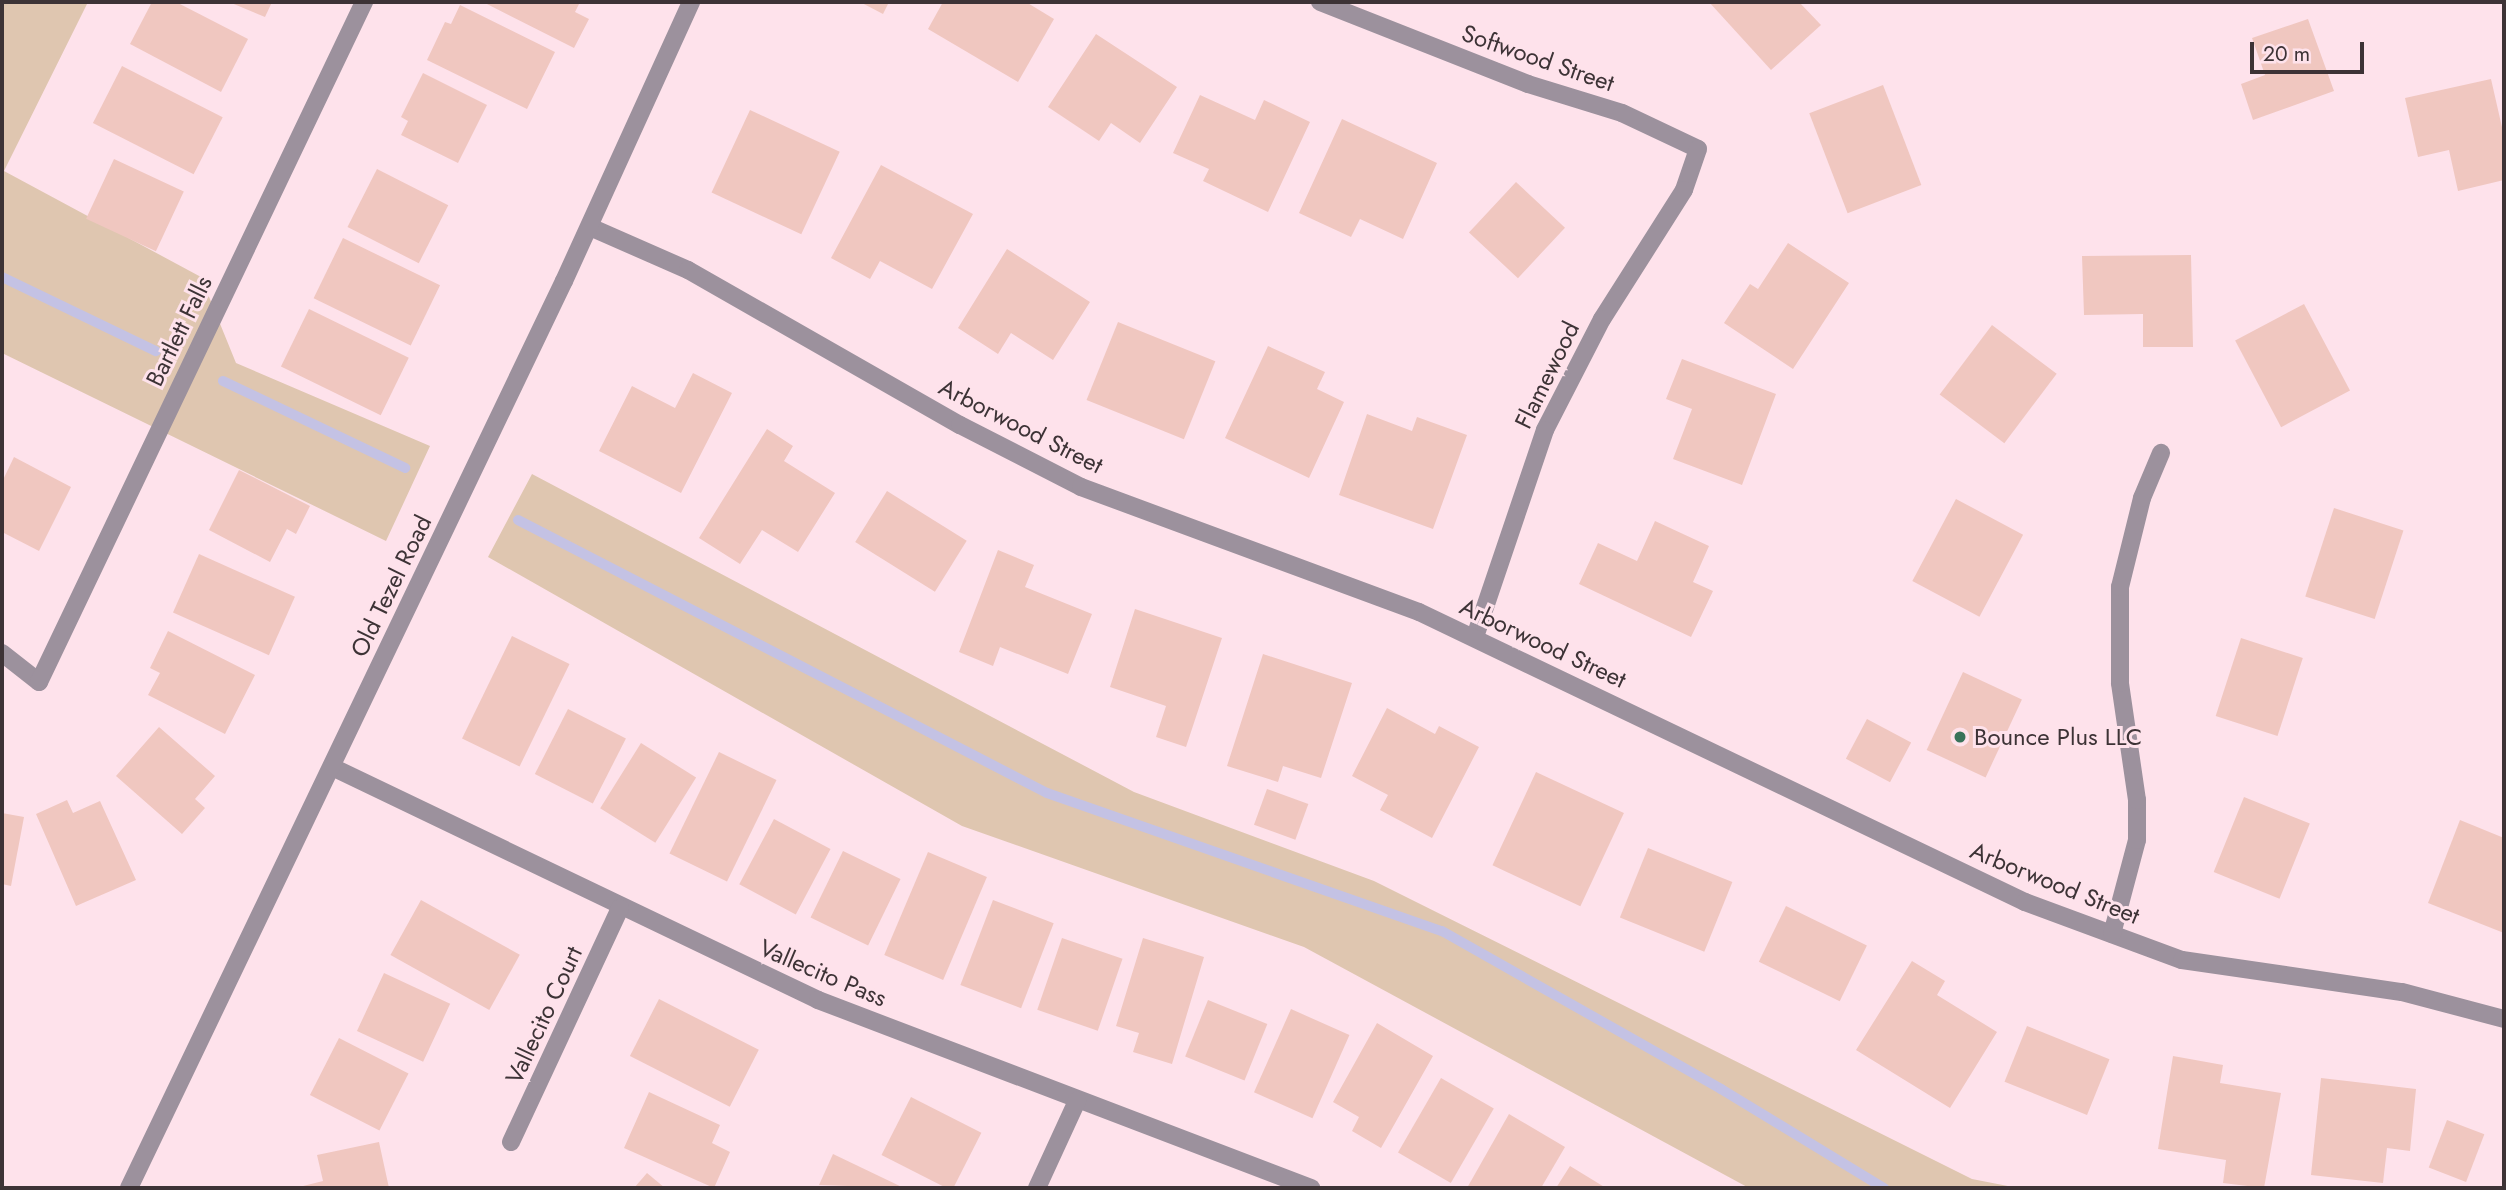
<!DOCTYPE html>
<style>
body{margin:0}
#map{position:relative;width:2506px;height:1190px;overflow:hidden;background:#fee2eb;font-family:Jost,sans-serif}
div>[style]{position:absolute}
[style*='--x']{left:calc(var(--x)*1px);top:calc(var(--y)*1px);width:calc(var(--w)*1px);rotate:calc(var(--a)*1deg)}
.green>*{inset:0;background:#dfc6b0}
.stream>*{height:10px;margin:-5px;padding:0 5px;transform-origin:5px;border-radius:5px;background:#c4c2e4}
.building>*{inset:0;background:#f0c7c0;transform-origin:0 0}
.minor>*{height:18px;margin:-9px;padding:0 9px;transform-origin:9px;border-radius:9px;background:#9c919d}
.dots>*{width:19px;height:19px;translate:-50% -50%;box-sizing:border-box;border:4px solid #fee2eb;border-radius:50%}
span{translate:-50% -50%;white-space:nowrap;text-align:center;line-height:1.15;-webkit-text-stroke:6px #fee2eb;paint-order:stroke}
.street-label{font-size:24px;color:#3d3336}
.poi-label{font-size:24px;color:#3d3336}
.left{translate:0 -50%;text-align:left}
.frame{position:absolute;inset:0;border:4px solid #3d3336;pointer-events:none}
.scale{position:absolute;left:2250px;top:42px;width:114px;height:32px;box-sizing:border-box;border:4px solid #3d3336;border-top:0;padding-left:9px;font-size:21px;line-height:24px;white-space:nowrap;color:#3d3336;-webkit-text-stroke:5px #fee2eb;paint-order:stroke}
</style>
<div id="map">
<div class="green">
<i style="clip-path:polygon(2px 2px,88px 2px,4px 171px,201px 277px,236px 363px,430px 446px,386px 541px,2px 353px)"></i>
<i style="clip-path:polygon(532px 474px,1134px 792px,1374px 881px,1972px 1179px,2018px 1188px,1749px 1188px,1304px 947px,962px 826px,488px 557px)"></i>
</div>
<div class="stream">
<i style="--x:2;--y:277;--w:171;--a:25.7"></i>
<i style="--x:223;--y:381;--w:202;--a:25.5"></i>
<i style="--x:518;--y:520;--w:595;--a:27.3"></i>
<i style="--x:1047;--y:793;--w:418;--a:19.3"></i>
<i style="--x:1442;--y:931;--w:321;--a:29.5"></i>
<i style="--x:1721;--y:1089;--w:191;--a:31.3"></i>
</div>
<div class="building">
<i style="clip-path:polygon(152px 2px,176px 2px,248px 39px,221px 92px,130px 44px)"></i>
<i style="clip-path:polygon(229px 2px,272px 2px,265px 17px)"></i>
<i style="clip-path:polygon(483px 2px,580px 2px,575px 12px,589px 19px,574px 48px)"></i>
<i style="clip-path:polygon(860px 2px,889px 2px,883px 14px)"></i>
<i style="clip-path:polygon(943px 2px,1026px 2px,1054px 19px,1018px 82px,928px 29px)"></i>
<i style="clip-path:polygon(1709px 2px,1799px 2px,1821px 25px,1771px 70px)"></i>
<i style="clip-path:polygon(460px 5px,555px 52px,527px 109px,427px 60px,445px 22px,451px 24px)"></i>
<i style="clip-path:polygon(2308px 19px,2334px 91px,2253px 120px,2241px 84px,2265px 75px,2252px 38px)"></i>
<i style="clip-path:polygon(1096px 34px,1177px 87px,1140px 143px,1111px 123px,1099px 141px,1048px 107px)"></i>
<i style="left:122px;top:66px;width:113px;height:64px;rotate:27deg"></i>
<i style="clip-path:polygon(423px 73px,487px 105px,458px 163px,401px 135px,408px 121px,401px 117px)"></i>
<i style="clip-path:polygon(2491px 79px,2504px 136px,2504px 180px,2458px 191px,2449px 150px,2418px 157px,2405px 98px)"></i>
<i style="left:1883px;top:85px;width:107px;height:79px;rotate:69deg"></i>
<i style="clip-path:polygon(1200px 95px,1255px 120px,1264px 100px,1310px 122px,1268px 212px,1203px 181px,1209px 169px,1173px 153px)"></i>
<i style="left:750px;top:110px;width:99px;height:91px;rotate:25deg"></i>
<i style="clip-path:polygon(1342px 119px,1437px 163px,1403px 239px,1360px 219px,1351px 237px,1299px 213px)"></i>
<i style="left:114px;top:159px;width:77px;height:66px;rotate:25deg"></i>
<i style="clip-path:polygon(881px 165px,973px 214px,932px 289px,880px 261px,870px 279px,831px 258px)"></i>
<i style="left:377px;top:169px;width:80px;height:65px;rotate:27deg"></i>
<i style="left:1516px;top:182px;width:67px;height:69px;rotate:43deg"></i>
<i style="left:343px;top:238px;width:108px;height:67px;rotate:26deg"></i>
<i style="clip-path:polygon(1788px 243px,1849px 283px,1793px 369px,1724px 323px,1750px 284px,1758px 289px)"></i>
<i style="clip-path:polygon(1007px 249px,1090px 302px,1053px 360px,1011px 333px,998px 354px,958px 328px)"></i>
<i style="clip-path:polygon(2191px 255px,2193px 347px,2143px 347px,2143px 314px,2084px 315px,2082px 256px)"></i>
<i style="left:2304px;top:304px;width:98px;height:78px;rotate:62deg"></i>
<i style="left:309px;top:309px;width:111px;height:64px;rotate:26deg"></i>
<i style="left:1118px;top:322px;width:105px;height:84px;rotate:22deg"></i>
<i style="left:1992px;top:325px;width:81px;height:87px;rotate:37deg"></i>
<i style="clip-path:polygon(1268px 346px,1325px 372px,1317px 389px,1344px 402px,1309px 478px,1225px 438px)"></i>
<i style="clip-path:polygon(1682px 359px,1776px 394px,1742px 485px,1673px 459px,1692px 409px,1666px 399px)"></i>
<i style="clip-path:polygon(693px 373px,732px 393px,681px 493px,599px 451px,632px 386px,675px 408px)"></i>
<i style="clip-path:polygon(1367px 414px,1412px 431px,1417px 417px,1467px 435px,1433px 529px,1339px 495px)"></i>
<i style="clip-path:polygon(767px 429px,793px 446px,784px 461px,835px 493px,798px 552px,762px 530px,740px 564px,699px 538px)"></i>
<i style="clip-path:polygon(14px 457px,71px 487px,39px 551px,2px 532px,2px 482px)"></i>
<i style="clip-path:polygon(239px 470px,310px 506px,296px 534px,287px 529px,270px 562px,209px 530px)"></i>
<i style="left:887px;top:491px;width:94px;height:60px;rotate:32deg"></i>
<i style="left:1956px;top:499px;width:76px;height:93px;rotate:28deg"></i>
<i style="left:2334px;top:508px;width:73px;height:93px;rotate:18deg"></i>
<i style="clip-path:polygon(1655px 521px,1709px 546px,1693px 582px,1713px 591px,1691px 637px,1579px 584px,1598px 543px,1637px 561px)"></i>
<i style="clip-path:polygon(998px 550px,1034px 565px,1025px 587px,1092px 614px,1068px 674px,1000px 647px,993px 666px,959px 652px)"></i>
<i style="left:199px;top:554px;width:105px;height:64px;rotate:24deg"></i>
<i style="clip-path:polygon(1135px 609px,1222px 638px,1186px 747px,1156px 737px,1166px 706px,1110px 687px)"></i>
<i style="clip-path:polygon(168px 631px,255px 675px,225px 734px,148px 695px,160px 673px,150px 668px)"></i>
<i style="left:512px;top:636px;width:64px;height:114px;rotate:26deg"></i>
<i style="left:2241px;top:638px;width:65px;height:82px;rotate:18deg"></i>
<i style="clip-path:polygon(1263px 654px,1352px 683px,1321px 778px,1283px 766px,1278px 782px,1227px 766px)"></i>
<i style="left:1963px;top:672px;width:65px;height:86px;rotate:25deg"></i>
<i style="clip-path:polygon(1387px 708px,1435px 734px,1439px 726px,1479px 747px,1432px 838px,1380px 810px,1388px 795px,1352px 776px)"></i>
<i style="left:568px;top:709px;width:65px;height:73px;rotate:27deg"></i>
<i style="left:1867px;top:719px;width:50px;height:45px;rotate:28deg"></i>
<i style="clip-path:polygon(159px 727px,215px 776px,195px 799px,205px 808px,182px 834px,116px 776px)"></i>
<i style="left:641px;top:743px;width:65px;height:77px;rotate:32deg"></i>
<i style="left:719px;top:752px;width:64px;height:113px;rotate:26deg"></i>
<i style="left:1536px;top:772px;width:97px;height:103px;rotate:25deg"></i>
<i style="left:1267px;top:789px;width:44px;height:38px;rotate:20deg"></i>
<i style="left:2244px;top:797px;width:71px;height:81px;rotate:22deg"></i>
<i style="clip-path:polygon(67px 800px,73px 813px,100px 801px,136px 880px,76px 906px,36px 814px)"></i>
<i style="clip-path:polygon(2px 813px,24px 817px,11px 886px,2px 884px)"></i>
<i style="left:774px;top:819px;width:64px;height:74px;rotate:28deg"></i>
<i style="clip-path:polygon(2460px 820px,2504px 838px,2504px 933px,2428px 903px)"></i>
<i style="left:1648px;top:848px;width:91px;height:75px;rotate:22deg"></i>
<i style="left:843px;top:851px;width:64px;height:74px;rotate:26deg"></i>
<i style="left:928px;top:852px;width:64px;height:112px;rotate:23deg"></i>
<i style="left:421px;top:900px;width:113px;height:63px;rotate:29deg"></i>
<i style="left:993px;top:900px;width:65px;height:91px;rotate:21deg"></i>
<i style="left:1786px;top:906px;width:90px;height:62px;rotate:26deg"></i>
<i style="left:1062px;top:938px;width:64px;height:76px;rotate:19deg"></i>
<i style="clip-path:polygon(1143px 938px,1204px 957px,1172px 1064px,1133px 1052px,1139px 1033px,1116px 1026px)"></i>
<i style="clip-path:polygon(1912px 961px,1945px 981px,1937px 995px,1997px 1032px,1950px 1108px,1856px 1050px)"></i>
<i style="left:384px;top:973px;width:73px;height:64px;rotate:25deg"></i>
<i style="left:659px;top:999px;width:112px;height:64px;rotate:27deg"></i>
<i style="left:1208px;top:1000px;width:64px;height:61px;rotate:22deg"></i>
<i style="left:1291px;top:1009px;width:64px;height:91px;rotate:24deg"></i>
<i style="clip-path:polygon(1377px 1023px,1433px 1056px,1381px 1148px,1352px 1131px,1359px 1117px,1333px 1102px)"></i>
<i style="left:2027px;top:1026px;width:89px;height:60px;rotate:22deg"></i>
<i style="left:339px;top:1038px;width:78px;height:64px;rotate:27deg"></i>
<i style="clip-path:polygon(2173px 1056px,2223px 1065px,2220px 1083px,2281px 1093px,2264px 1188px,2223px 1183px,2226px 1160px,2158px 1149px)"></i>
<i style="left:1441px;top:1078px;width:61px;height:86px;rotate:30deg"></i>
<i style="clip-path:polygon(2321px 1078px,2416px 1089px,2410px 1151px,2387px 1148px,2383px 1183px,2311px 1175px)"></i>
<i style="clip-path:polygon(649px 1092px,720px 1125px,712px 1143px,730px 1152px,714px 1188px,624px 1148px)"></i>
<i style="left:911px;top:1097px;width:79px;height:65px;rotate:27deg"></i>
<i style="clip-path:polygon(1509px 1114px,1565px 1147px,1541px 1188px,1467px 1188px)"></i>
<i style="left:2447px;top:1120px;width:40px;height:51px;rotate:21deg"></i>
<i style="clip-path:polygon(379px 1142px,389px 1188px,295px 1188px,323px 1181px,317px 1155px)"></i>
<i style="clip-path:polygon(833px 1154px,904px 1188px,819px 1185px)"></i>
<i style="clip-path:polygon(1570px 1166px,1606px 1188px,1556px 1188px)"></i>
<i style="clip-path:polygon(647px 1173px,665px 1188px,634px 1188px)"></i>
</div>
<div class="minor">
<i style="--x:1320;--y:2;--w:224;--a:21.5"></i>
<i style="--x:1528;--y:84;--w:98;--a:17.1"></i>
<i style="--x:1622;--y:113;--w:84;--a:25.3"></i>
<i style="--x:1698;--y:149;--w:43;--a:108.9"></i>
<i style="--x:1684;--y:190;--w:153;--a:122.4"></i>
<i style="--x:1602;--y:319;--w:125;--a:117.2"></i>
<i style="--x:1545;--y:430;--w:219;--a:108.7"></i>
<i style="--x:590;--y:227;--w:107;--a:23.7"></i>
<i style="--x:688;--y:270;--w:313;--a:29.7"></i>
<i style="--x:960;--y:425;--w:136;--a:27.1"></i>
<i style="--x:1081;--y:487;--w:360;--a:20.3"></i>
<i style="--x:1419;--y:612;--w:672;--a:25.57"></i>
<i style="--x:2025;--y:902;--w:167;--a:20.3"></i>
<i style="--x:2182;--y:960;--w:222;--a:8.3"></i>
<i style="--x:2402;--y:992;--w:106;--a:14.8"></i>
<i style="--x:2;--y:653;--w:47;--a:38.1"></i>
<i style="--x:39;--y:682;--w:754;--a:-64.45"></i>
<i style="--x:332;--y:767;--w:539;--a:25.61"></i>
<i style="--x:818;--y:1000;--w:528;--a:20.87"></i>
<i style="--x:2112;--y:934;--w:97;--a:-75.1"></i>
<i style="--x:2137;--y:840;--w:40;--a:-90"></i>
<i style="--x:2137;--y:800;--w:118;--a:-98.3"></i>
<i style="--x:2120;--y:683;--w:96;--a:-90"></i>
<i style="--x:2120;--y:587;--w:92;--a:-76.1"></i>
<i style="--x:2142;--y:498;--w:49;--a:-67.1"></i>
<i style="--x:511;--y:1142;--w:258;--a:-65"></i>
<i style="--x:129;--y:1188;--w:1006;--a:-64.38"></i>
<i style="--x:564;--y:281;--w:307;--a:-65.5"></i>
<i style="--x:1037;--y:1188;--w:96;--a:-65.3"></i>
</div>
<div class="dots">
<i style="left:1960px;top:737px;background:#39735b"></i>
</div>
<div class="street-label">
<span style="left:1538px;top:58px;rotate:19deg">Softwood Street</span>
<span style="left:179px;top:331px;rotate:-64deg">Bartlett Falls</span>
<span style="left:1547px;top:375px;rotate:-64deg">Flamewood</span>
<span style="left:1021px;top:426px;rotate:27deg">Arborwood Street</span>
<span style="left:391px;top:586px;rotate:-64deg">Old Tezel Road</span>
<span style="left:1543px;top:643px;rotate:25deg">Arborwood Street</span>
<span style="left:2055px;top:883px;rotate:22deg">Arborwood Street</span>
<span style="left:823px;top:973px;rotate:23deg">Vallecito Pass</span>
<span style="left:544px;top:1015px;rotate:-65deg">Vallecito Court</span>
</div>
<div class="poi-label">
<span class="left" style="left:1974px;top:737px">Bounce Plus LLC</span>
</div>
<div class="frame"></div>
<div class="scale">20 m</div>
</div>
